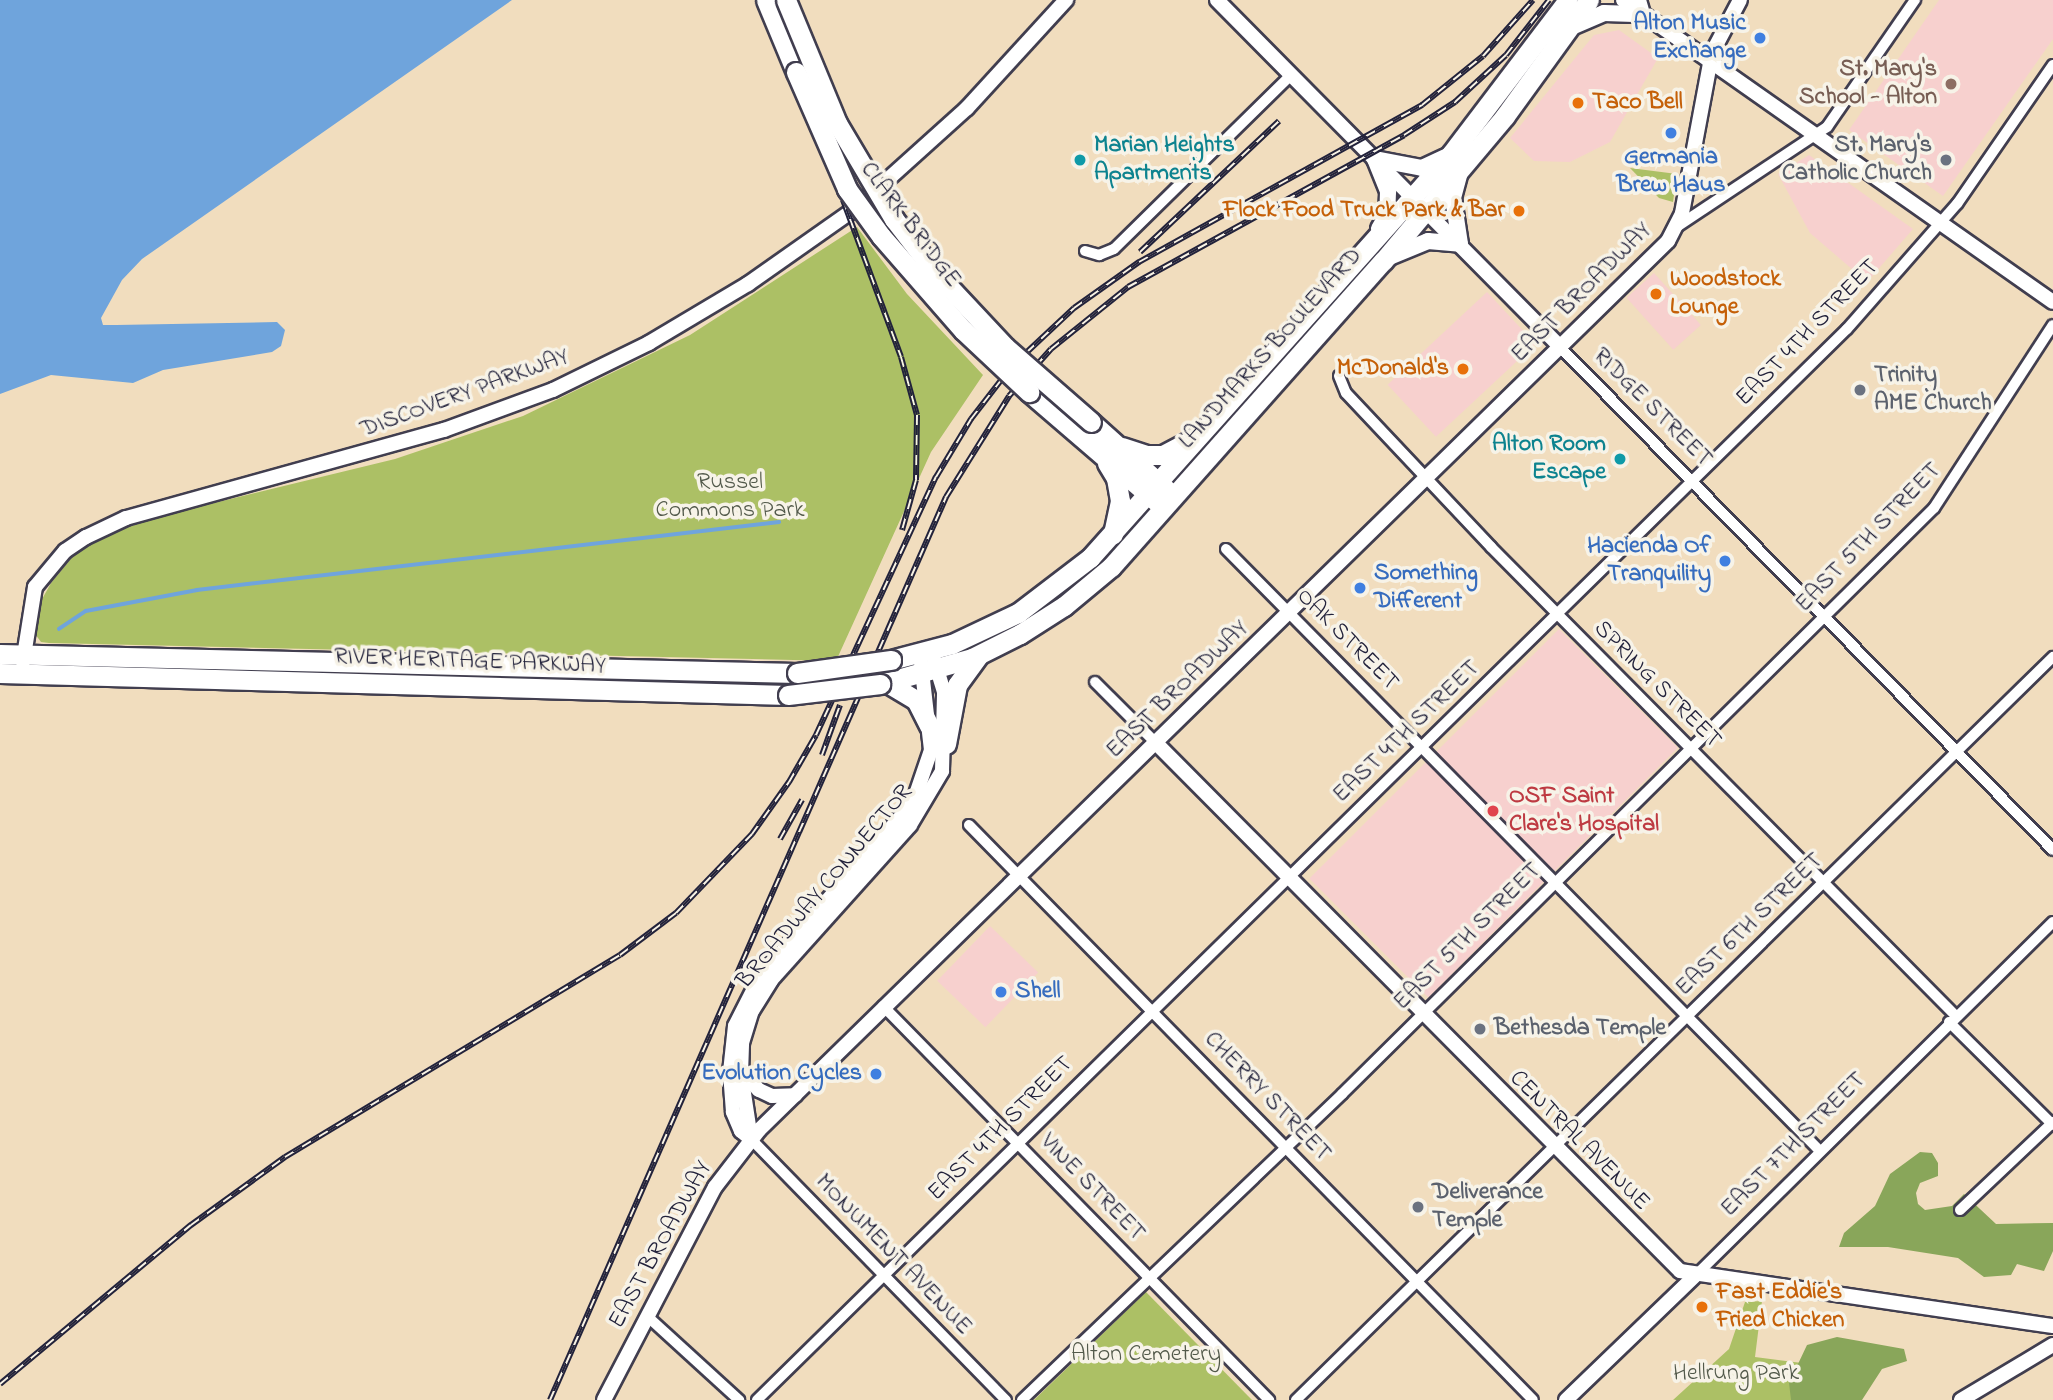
<!DOCTYPE html>
<style>
body{margin:0}
#map{position:relative;width:2053px;height:1400px;overflow:hidden;background:#f1ddbe;font-family:"Indie Flower",sans-serif}
div>[style]{position:absolute}
[style*='--x']{left:calc(var(--x)*1px);top:calc(var(--y)*1px);width:calc(var(--w)*1px);rotate:calc(var(--a)*1deg)}
.built>*{inset:0;background:#f7d0ce;transform-origin:0 0}
.green>*{inset:0;background:#acc065}
.forest>*{inset:0;background:#89a65a}
.water>*{inset:0;background:#6fa4dc}
.stream>*{height:3.5px;margin:-1.75px;padding:0 1.75px;transform-origin:1.75px;border-radius:1.75px;background:#6fa4dc}
.roads{filter:drop-shadow(2px 0 #413e4f) drop-shadow(-2px 0 #413e4f) drop-shadow(0 2px #413e4f) drop-shadow(0 -2px #413e4f)}
.street>*{height:10px;margin:-5px;padding:0 5px;transform-origin:5px;border-radius:5px;background:#fff}
.secondary>*{height:14px;margin:-7px;padding:0 7px;transform-origin:7px;border-radius:7px;background:#fff}
.primary>*{height:16px;margin:-8px;padding:0 8px;transform-origin:8px;border-radius:8px;background:#fff}
.highway>*{height:19px;margin:-9.5px;padding:0 9.5px;transform-origin:9.5px;border-radius:9.5px;background:#fff}
.rail>*{height:6px;margin-top:-3px;transform-origin:0;background:repeating-linear-gradient(90deg,#f7f3e8 0 10px,#22223b 0 20px);box-sizing:border-box;border-block:2px solid #22223b}
.bridges{filter:drop-shadow(2px 0 #413e4f) drop-shadow(-2px 0 #413e4f) drop-shadow(0 2px #413e4f) drop-shadow(0 -2px #413e4f)}
.highway-bridge>*{height:19px;margin:-9.5px;padding:0 9.5px;transform-origin:9.5px;border-radius:9.5px;background:#fff}
.dots>*{width:19px;height:19px;translate:-50% -50%;box-sizing:border-box;border:4px solid #f7f3e8;border-radius:50%}
span{translate:-50% -50%;white-space:nowrap;text-align:center;line-height:1.15;-webkit-text-stroke:7px #f7f3e8;paint-order:stroke}
.shop-label{font-size:24px;color:#366cbe;font-weight:700}
.right{translate:-100% -50%;text-align:right}
.left{translate:0 -50%;text-align:left}
.education-label{font-size:24px;color:#785e54;font-weight:700}
.food-label{font-size:24px;color:#c56008;font-weight:700}
.culture-label{font-size:24px;color:#0d838f;font-weight:700}
.worship-label{font-size:24px;color:#5b616d;font-weight:700}
.street-label{font-size:24px;color:#22223b}
.park-label{font-size:24px;color:#52594a}
.health-label{font-size:24px;color:#be3a42;font-weight:700}
</style>
<div id="map">
<div class="built">
<i style="clip-path:polygon(1939px 0,2053px 0,2053px 39px,1943px 196px,1849px 130px)"></i>
<i style="clip-path:polygon(1619px 30px,1658px 58px,1610px 142px,1570px 162px,1534px 161px,1510px 138px,1594px 35px)"></i>
<i style="clip-path:polygon(1809px 155px,1913px 229px,1867px 282px,1810px 233px,1778px 174px)"></i>
<i style="left:1654px;top:273px;width:70px;height:37px;rotate:48deg"></i>
<i style="left:1487px;top:292px;width:71px;height:136px;rotate:47deg"></i>
<i style="left:1559px;top:629px;width:168px;height:353px;rotate:45deg"></i>
<i style="left:990px;top:926px;width:67px;height:76px;rotate:44deg"></i>
</div>
<div class="green">
<i style="clip-path:polygon(1630px 168px,1677px 174px,1673px 202px,1659px 198px)"></i>
<i style="clip-path:polygon(857px 227px,907px 294px,983px 375px,931px 452px,836px 661px,49px 643px,41px 642px,35px 634px,41px 601px,51px 583px,79px 549px,104px 535px,165px 515px,395px 459px,523px 416px,690px 335px)"></i>
<i style="clip-path:polygon(1146px 1292px,1252px 1400px,1034px 1400px)"></i>
<i style="clip-path:polygon(1762px 1301px,1755px 1357px,1802px 1363px,1805px 1400px,1673px 1400px,1729px 1349px,1745px 1302px)"></i>
</div>
<div class="forest">
<i style="clip-path:polygon(1920px 1152px,1932px 1153px,1938px 1163px,1938px 1176px,1920px 1183px,1916px 1193px,1918px 1204px,1925px 1210px,1952px 1206px,1964px 1194px,1996px 1224px,2053px 1223px,2053px 1251px,2044px 1271px,2017px 1264px,2011px 1275px,1984px 1277px,1958px 1258px,1888px 1247px,1839px 1247px,1844px 1233px,1875px 1206px,1890px 1174px)"></i>
<i style="clip-path:polygon(1837px 1337px,1904px 1349px,1907px 1361px,1882px 1369px,1862px 1400px,1791px 1400px,1789px 1383px,1807px 1345px)"></i>
</div>
<div class="water">
<i style="clip-path:polygon(0 0,512px 0,142px 259px,122px 280px,101px 318px,103px 325px,116px 325px,277px 322px,285px 330px,281px 346px,272px 352px,163px 370px,133px 383px,51px 375px,0 394px)"></i>
</div>
<div class="stream">
<i style="--x:59;--y:629;--w:32;--a:-34"></i>
<i style="--x:86;--y:611;--w:113;--a:-10.7"></i>
<i style="--x:197;--y:590;--w:586;--a:-6.66"></i>
</div>
<div class="roads">
<div class="street">
<i style="--x:1678;--y:226;--w:179;--a:-33.6"></i>
<i style="--x:1827;--y:127;--w:155;--a:-55.3"></i>
<i style="--x:1085;--y:251;--w:15;--a:16"></i>
<i style="--x:1099;--y:255;--w:16;--a:-22"></i>
<i style="--x:1114;--y:249;--w:248;--a:-44.5"></i>
<i style="--x:1560;--y:347;--w:704;--a:45.58"></i>
<i style="--x:1339;--y:376;--w:18;--a:68"></i>
<i style="--x:1346;--y:393;--w:212;--a:46.7"></i>
<i style="--x:1491;--y:547;--w:660;--a:45.25"></i>
<i style="--x:1226;--y:549;--w:846;--a:45.38"></i>
<i style="--x:1095;--y:682;--w:86;--a:45"></i>
<i style="--x:969;--y:825;--w:805;--a:45.55"></i>
<i style="--x:883;--y:1006;--w:552;--a:45.59"></i>
<i style="--x:1949;--y:1022;--w:146;--a:44.7"></i>
<i style="--x:751;--y:1139;--w:365;--a:45.7"></i>
<i style="--x:1960;--y:1210;--w:128;--a:-43.4"></i>
<i style="--x:1694;--y:1277;--w:505;--a:-44.68"></i>
<i style="--x:647;--y:1316;--w:125;--a:42.4"></i>
<i style="--x:757;--y:1400;--w:1528;--a:-44.5"></i>
<i style="--x:1847;--y:329;--w:167;--a:-48.7"></i>
<i style="--x:1957;--y:204;--w:169;--a:-55.4"></i>
<i style="--x:1022;--y:1400;--w:443;--a:-43.7"></i>
<i style="--x:1342;--y:1094;--w:833;--a:-44.71"></i>
<i style="--x:1934;--y:508;--w:218;--a:-57"></i>
<i style="--x:1296;--y:1400;--w:1061;--a:-44.47"></i>
</div>
<div class="secondary">
<i style="--x:1217;--y:0;--w:488;--a:45.3"></i>
<i style="--x:1623;--y:0;--w:525;--a:35.08"></i>
<i style="--x:23;--y:662;--w:76;--a:-80.9"></i>
<i style="--x:35;--y:587;--w:47;--a:-50.2"></i>
<i style="--x:65;--y:551;--w:25;--a:-34"></i>
<i style="--x:86;--y:537;--w:44;--a:-25.4"></i>
<i style="--x:126;--y:518;--w:330;--a:-15.5"></i>
<i style="--x:444;--y:430;--w:116;--a:-20.2"></i>
<i style="--x:553;--y:390;--w:107;--a:-26.1"></i>
<i style="--x:649;--y:343;--w:115;--a:-30.8"></i>
<i style="--x:748;--y:284;--w:132;--a:-35.1"></i>
<i style="--x:856;--y:208;--w:149;--a:-42"></i>
<i style="--x:967;--y:108;--w:147;--a:-47.5"></i>
<i style="--x:1156;--y:743;--w:744;--a:45.22"></i>
<i style="--x:1680;--y:1271;--w:377;--a:8.4"></i>
<i style="--x:741;--y:1071;--w:26;--a:47"></i>
<i style="--x:759;--y:1090;--w:14;--a:25"></i>
<i style="--x:772;--y:1096;--w:23;--a:-2"></i>
<i style="--x:751;--y:1139;--w:66;--a:-98.7"></i>
<i style="--x:741;--y:1074;--w:31;--a:-88"></i>
<i style="--x:742;--y:1043;--w:34;--a:-73"></i>
<i style="--x:752;--y:1011;--w:36;--a:-58"></i>
<i style="--x:771;--y:980;--w:208;--a:-48.1"></i>
<i style="--x:910;--y:825;--w:63;--a:-59.3"></i>
<i style="--x:942;--y:771;--w:79;--a:-88.5"></i>
<i style="--x:944;--y:692;--w:34;--a:-107"></i>
<i style="--x:751;--y:1139;--w:13;--a:-141"></i>
<i style="--x:741;--y:1131;--w:21;--a:-113"></i>
<i style="--x:733;--y:1112;--w:40;--a:-94.3"></i>
<i style="--x:730;--y:1072;--w:46;--a:-83.8"></i>
<i style="--x:735;--y:1026;--w:55;--a:-63"></i>
<i style="--x:760;--y:977;--w:232;--a:-48.7"></i>
<i style="--x:913;--y:803;--w:56;--a:-71.2"></i>
<i style="--x:931;--y:750;--w:89;--a:-96.5"></i>
<i style="--x:604;--y:1400;--w:240;--a:-62.5"></i>
<i style="--x:715;--y:1187;--w:72;--a:-52.3"></i>
<i style="--x:759;--y:1130;--w:1271;--a:-44.36"></i>
<i style="--x:1668;--y:241;--w:31;--a:-63"></i>
<i style="--x:1682;--y:213;--w:163;--a:-79.4"></i>
<i style="--x:1712;--y:53;--w:60;--a:-62.2"></i>
<i style="--x:1566;--y:1400;--w:178;--a:-43.9"></i>
<i style="--x:1961;--y:1400;--w:107;--a:-30.9"></i>
</div>
<div class="primary">
<i style="--x:1567;--y:29;--w:40;--a:-23.4"></i>
<i style="--x:1604;--y:13;--w:38;--a:2"></i>
<i style="--x:1642;--y:14;--w:15;--a:-106"></i>
<i style="--x:1375;--y:159;--w:35;--a:68"></i>
<i style="--x:1388;--y:192;--w:23;--a:92"></i>
<i style="--x:1387;--y:215;--w:16;--a:120"></i>
<i style="--x:1375;--y:159;--w:48;--a:10.8"></i>
<i style="--x:1422;--y:168;--w:26;--a:-25"></i>
<i style="--x:1389;--y:257;--w:42;--a:-22.3"></i>
<i style="--x:1428;--y:241;--w:32;--a:5"></i>
<i style="--x:1460;--y:244;--w:47;--a:-98.7"></i>
<i style="--x:1453;--y:198;--w:28;--a:-75"></i>
</div>
<div class="highway">
<i style="--x:766;--y:0;--w:78;--a:67.4"></i>
<i style="--x:1029;--y:392;--w:170;--a:40.7"></i>
<i style="--x:1091;--y:422;--w:103;--a:41.9"></i>
<i style="--x:1122;--y:447;--w:25;--a:18"></i>
<i style="--x:1146;--y:455;--w:17;--a:0"></i>
<i style="--x:1163;--y:455;--w:36;--a:-28"></i>
<i style="--x:1107;--y:463;--w:17;--a:59"></i>
<i style="--x:1116;--y:478;--w:23;--a:80"></i>
<i style="--x:1120;--y:501;--w:34;--a:102"></i>
<i style="--x:0;--y:654;--w:797;--a:1.37"></i>
<i style="--x:891;--y:660;--w:63;--a:-14.7"></i>
<i style="--x:952;--y:644;--w:73;--a:-25.2"></i>
<i style="--x:1018;--y:613;--w:91;--a:-37.4"></i>
<i style="--x:1090;--y:558;--w:542;--a:-48.22"></i>
<i style="--x:1451;--y:154;--w:193;--a:-52.8"></i>
<i style="--x:0;--y:673;--w:788;--a:1.6"></i>
<i style="--x:886;--y:682;--w:35;--a:31"></i>
<i style="--x:916;--y:700;--w:29;--a:63"></i>
<i style="--x:880;--y:684;--w:96;--a:-15.8"></i>
<i style="--x:972;--y:658;--w:54;--a:-26.6"></i>
<i style="--x:1020;--y:634;--w:52;--a:-32.5"></i>
<i style="--x:1064;--y:606;--w:61;--a:-39.7"></i>
<i style="--x:1111;--y:567;--w:409;--a:-48.4"></i>
<i style="--x:1383;--y:261;--w:189;--a:-49.9"></i>
<i style="--x:1505;--y:116;--w:143;--a:-54.1"></i>
<i style="--x:946;--y:744;--w:60;--a:-79.4"></i>
<i style="--x:957;--y:685;--w:36;--a:-54"></i>
</div>
</div>
<div class="rail">
<i style="--x:843;--y:200;--w:167;--a:69.7"></i>
<i style="--x:901;--y:357;--w:60;--a:74.6"></i>
<i style="--x:917;--y:415;--w:65;--a:90.9"></i>
<i style="--x:916;--y:480;--w:52;--a:105.6"></i>
<i style="--x:1140;--y:252;--w:191;--a:-43.3"></i>
<i style="--x:822;--y:755;--w:53;--a:-70.2"></i>
<i style="--x:780;--y:839;--w:45;--a:-60.6"></i>
<i style="--x:0;--y:1384;--w:249;--a:-39.8"></i>
<i style="--x:191;--y:1225;--w:116;--a:-35.9"></i>
<i style="--x:285;--y:1157;--w:391;--a:-31.1"></i>
<i style="--x:620;--y:955;--w:70;--a:-36.9"></i>
<i style="--x:676;--y:913;--w:110;--a:-46.1"></i>
<i style="--x:752;--y:834;--w:64;--a:-54.6"></i>
<i style="--x:789;--y:782;--w:54;--a:-60.1"></i>
<i style="--x:816;--y:735;--w:285;--a:-65.1"></i>
<i style="--x:936;--y:477;--w:68;--a:-58.9"></i>
<i style="--x:971;--y:419;--w:67;--a:-52.3"></i>
<i style="--x:1012;--y:366;--w:85;--a:-43.1"></i>
<i style="--x:1074;--y:308;--w:80;--a:-35.3"></i>
<i style="--x:1139;--y:262;--w:324;--a:-29"></i>
<i style="--x:1422;--y:105;--w:78;--a:-38.8"></i>
<i style="--x:1483;--y:56;--w:75;--a:-48.2"></i>
<i style="--x:550;--y:1400;--w:986;--a:-66.32"></i>
<i style="--x:946;--y:497;--w:119;--a:-58"></i>
<i style="--x:1009;--y:396;--w:63;--a:-48.2"></i>
<i style="--x:1051;--y:349;--w:99;--a:-38.8"></i>
<i style="--x:1128;--y:287;--w:315;--a:-28.8"></i>
<i style="--x:1404;--y:135;--w:61;--a:-32.9"></i>
<i style="--x:1455;--y:102;--w:69;--a:-42.7"></i>
<i style="--x:1506;--y:55;--w:70;--a:-52"></i>
</div>
<div class="bridges">
<div class="highway-bridge">
<i style="--x:786;--y:0;--w:133;--a:67.5"></i>
<i style="--x:837;--y:123;--w:112;--a:59.3"></i>
<i style="--x:894;--y:219;--w:66;--a:52.4"></i>
<i style="--x:934;--y:271;--w:104;--a:46.9"></i>
<i style="--x:1005;--y:347;--w:114;--a:41.1"></i>
<i style="--x:796;--y:72;--w:128;--a:66.4"></i>
<i style="--x:847;--y:189;--w:58;--a:54.1"></i>
<i style="--x:881;--y:236;--w:125;--a:48.9"></i>
<i style="--x:963;--y:330;--w:91;--a:43.2"></i>
<i style="--x:797;--y:673;--w:95;--a:-7.9"></i>
<i style="--x:788;--y:695;--w:93;--a:-6.8"></i>
</div>
</div>
<div class="dots">
<i style="left:1760px;top:38px;background:#3f7fe0"></i>
<i style="left:1951px;top:84px;background:#8d6e63"></i>
<i style="left:1578px;top:103px;background:#e8710a"></i>
<i style="left:1671px;top:133px;background:#3f7fe0"></i>
<i style="left:1080px;top:160px;background:#0f9aa8"></i>
<i style="left:1946px;top:160px;background:#6b7280"></i>
<i style="left:1519px;top:211px;background:#e8710a"></i>
<i style="left:1656px;top:294px;background:#e8710a"></i>
<i style="left:1463px;top:369px;background:#e8710a"></i>
<i style="left:1860px;top:390px;background:#6b7280"></i>
<i style="left:1620px;top:459px;background:#0f9aa8"></i>
<i style="left:1725px;top:561px;background:#3f7fe0"></i>
<i style="left:1360px;top:588px;background:#3f7fe0"></i>
<i style="left:1493px;top:811px;background:#e0444e"></i>
<i style="left:1001px;top:992px;background:#3f7fe0"></i>
<i style="left:1480px;top:1029px;background:#6b7280"></i>
<i style="left:876px;top:1074px;background:#3f7fe0"></i>
<i style="left:1418px;top:1207px;background:#6b7280"></i>
<i style="left:1702px;top:1307px;background:#e8710a"></i>
</div>
<div class="shop-label">
<span class="right" style="left:1746px;top:38px">Alton Music<br>Exchange</span>
<span style="left:1671px;top:172px">Germania<br>Brew Haus</span>
<span class="right" style="left:1711px;top:561px">Hacienda Of<br>Tranquility</span>
<span class="left" style="left:1374px;top:588px">Something<br>Different</span>
<span class="left" style="left:1015px;top:992px">Shell</span>
<span class="right" style="left:862px;top:1074px">Evolution Cycles</span>
</div>
<div class="education-label">
<span class="right" style="left:1937px;top:84px">St. Mary's<br>School - Alton</span>
</div>
<div class="food-label">
<span class="left" style="left:1592px;top:103px">Taco Bell</span>
<span class="right" style="left:1505px;top:211px">Flock Food Truck Park &amp; Bar</span>
<span class="left" style="left:1670px;top:294px">Woodstock<br>Lounge</span>
<span class="right" style="left:1449px;top:369px">McDonald's</span>
<span class="left" style="left:1716px;top:1307px">Fast Eddie's<br>Fried Chicken</span>
</div>
<div class="culture-label">
<span class="left" style="left:1094px;top:160px">Marian Heights<br>Apartments</span>
<span class="right" style="left:1606px;top:459px">Alton Room<br>Escape</span>
</div>
<div class="worship-label">
<span class="right" style="left:1932px;top:160px">St. Mary's<br>Catholic Church</span>
<span class="left" style="left:1874px;top:390px">Trinity<br>AME Church</span>
<span class="left" style="left:1494px;top:1029px">Bethesda Temple</span>
<span class="left" style="left:1432px;top:1207px">Deliverance<br>Temple</span>
</div>
<div class="street-label">
<span style="left:910px;top:225px;rotate:53deg">CLARK BRIDGE</span>
<span style="left:1582px;top:293px;rotate:-45deg">EAST BROADWAY</span>
<span style="left:1808px;top:333px;rotate:-46deg">EAST 4TH STREET</span>
<span style="left:1271px;top:349px;rotate:-48deg">LANDMARKS BOULEVARD</span>
<span style="left:465px;top:394px;rotate:-20deg">DISCOVERY PARKWAY</span>
<span style="left:1652px;top:408px;rotate:45deg">RIDGE STREET</span>
<span style="left:1869px;top:538px;rotate:-46deg">EAST 5TH STREET</span>
<span style="left:1347px;top:640px;rotate:45deg">OAK STREET</span>
<span style="left:470px;top:662px;rotate:2deg">RIVER HERITAGE PARKWAY</span>
<span style="left:1657px;top:685px;rotate:45deg">SPRING STREET</span>
<span style="left:1178px;top:690px;rotate:-44deg">EAST BROADWAY</span>
<span style="left:1407px;top:732px;rotate:-44deg">EAST 4TH STREET</span>
<span style="left:825px;top:887px;rotate:-50deg">BROADWAY CONNECTOR</span>
<span style="left:1750px;top:925px;rotate:-44deg">EAST 6TH STREET</span>
<span style="left:1468px;top:937px;rotate:-45deg">EAST 5TH STREET</span>
<span style="left:1267px;top:1097px;rotate:46deg">CHERRY STREET</span>
<span style="left:1001px;top:1129px;rotate:-45deg">EAST 4TH STREET</span>
<span style="left:1579px;top:1141px;rotate:45deg">CENTRAL AVENUE</span>
<span style="left:1794px;top:1145px;rotate:-45deg">EAST 7TH STREET</span>
<span style="left:1092px;top:1188px;rotate:46deg">VINE STREET</span>
<span style="left:661px;top:1245px;rotate:-61deg">EAST BROADWAY</span>
<span style="left:893px;top:1255px;rotate:46deg">MONUMENT AVENUE</span>
</div>
<div class="park-label">
<span style="left:730px;top:497px">Russel<br>Commons Park</span>
<span style="left:1146px;top:1355px">Alton Cemetery</span>
<span style="left:1736px;top:1374px">Hellrung Park</span>
</div>
<div class="health-label">
<span class="left" style="left:1509px;top:811px">OSF Saint<br>Clare's Hospital</span>
</div>
</div>
